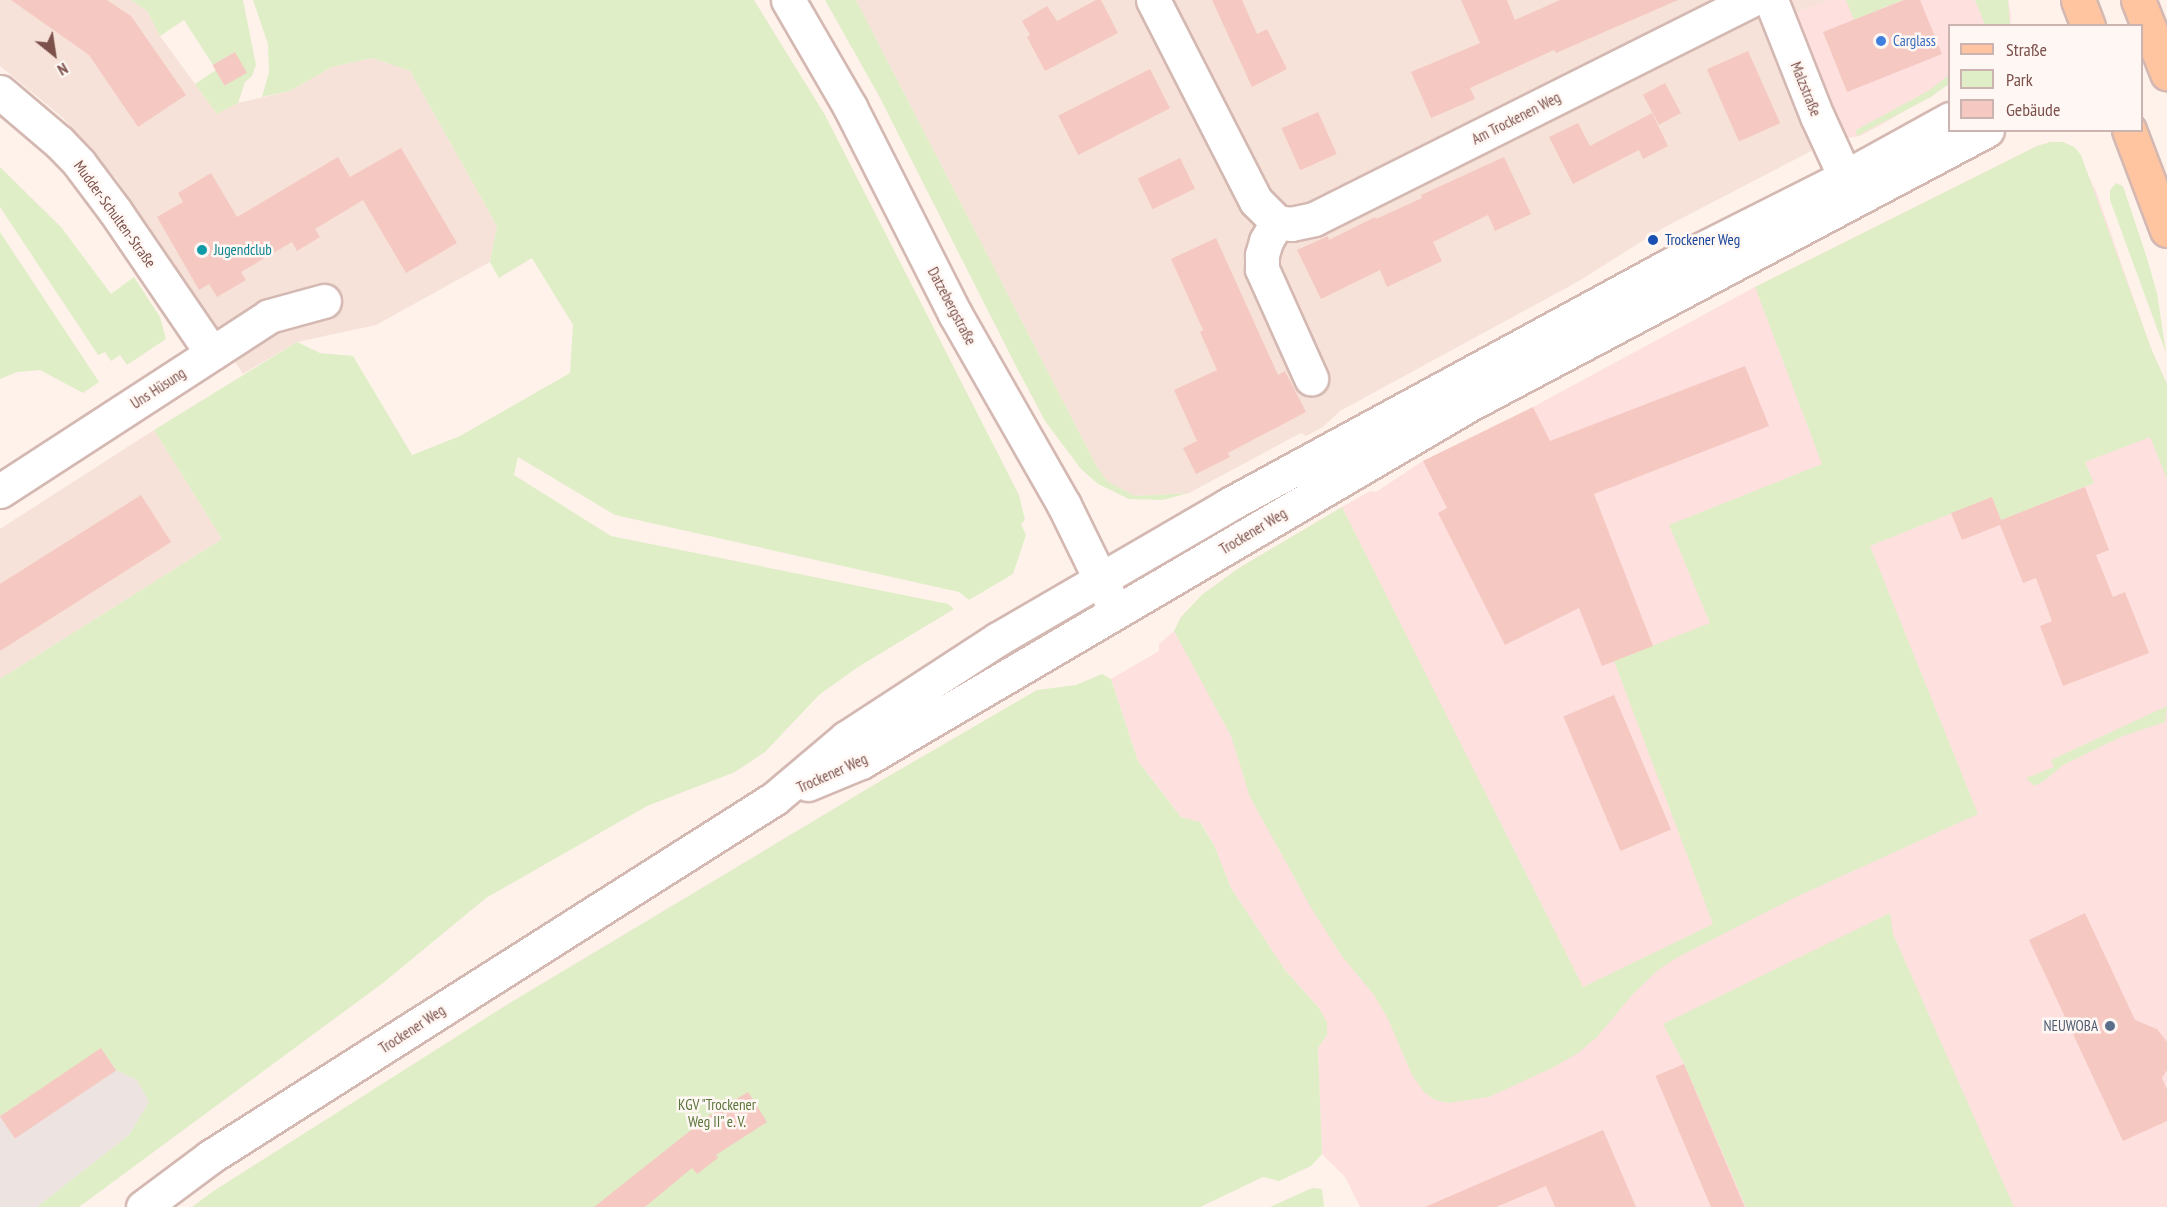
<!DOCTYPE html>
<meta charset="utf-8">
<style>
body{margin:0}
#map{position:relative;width:2167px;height:1207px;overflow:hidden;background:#fef2eb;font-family:"PT Sans Narrow",sans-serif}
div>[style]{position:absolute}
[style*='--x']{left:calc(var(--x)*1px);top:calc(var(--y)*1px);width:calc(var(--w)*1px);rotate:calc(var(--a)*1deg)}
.residential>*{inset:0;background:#f6e2d9}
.commercial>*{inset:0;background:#fee0df}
.industrial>*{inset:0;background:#ede3e0}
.green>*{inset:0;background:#e0eec7}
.building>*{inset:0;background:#f5c9c1;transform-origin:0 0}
.roads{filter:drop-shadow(2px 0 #d4b8b2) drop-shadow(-2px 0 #d4b8b2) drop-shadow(0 2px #d4b8b2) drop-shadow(0 -2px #d4b8b2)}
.minor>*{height:33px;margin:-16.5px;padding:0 16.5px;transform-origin:16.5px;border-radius:16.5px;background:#fff}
.major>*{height:33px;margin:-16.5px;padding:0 16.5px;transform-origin:16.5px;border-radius:16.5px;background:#ffc5a1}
.dots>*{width:16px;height:16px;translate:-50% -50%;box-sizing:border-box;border:3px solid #fff7f3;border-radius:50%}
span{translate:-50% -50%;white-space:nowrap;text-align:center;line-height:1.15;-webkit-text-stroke:5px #fff7f3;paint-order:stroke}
.shop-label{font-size:15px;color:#366cbe}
.left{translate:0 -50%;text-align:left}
.street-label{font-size:15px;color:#7c504b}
.transit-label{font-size:15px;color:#164399}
.culture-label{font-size:15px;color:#0d838f}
.service-label{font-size:15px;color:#4e5e75}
.right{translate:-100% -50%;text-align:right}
.park-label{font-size:15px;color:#5b763c}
.legend{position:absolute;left:1948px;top:24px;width:195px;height:108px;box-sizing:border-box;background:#fff7f3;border:2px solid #cbb4b0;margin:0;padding:8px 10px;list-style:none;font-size:18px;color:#7c504b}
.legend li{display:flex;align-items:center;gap:12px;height:30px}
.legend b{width:30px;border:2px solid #cbb4b0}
.north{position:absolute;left:24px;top:24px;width:60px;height:60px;-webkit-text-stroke:4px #fff7f3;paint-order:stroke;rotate:150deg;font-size:16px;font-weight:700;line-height:24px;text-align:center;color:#7c504b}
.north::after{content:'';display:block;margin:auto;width:21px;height:27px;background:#7c504b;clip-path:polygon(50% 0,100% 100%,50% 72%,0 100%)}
</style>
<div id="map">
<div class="residential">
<i style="clip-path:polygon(0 0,131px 0,147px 11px,160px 36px,217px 114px,238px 103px,290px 91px,332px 67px,372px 58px,410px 71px,497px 226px,490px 262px,376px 325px,297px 342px,243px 374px,117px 180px,63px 118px,0 66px)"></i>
<i style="clip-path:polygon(856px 0,1830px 0,1796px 13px,1827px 101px,1815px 149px,1663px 228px,1579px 281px,1340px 411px,1323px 427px,1306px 436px,1301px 433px,1189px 493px,1135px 496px,1107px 482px,1097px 467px)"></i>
<i style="clip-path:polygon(154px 430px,222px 539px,0 679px,0 529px)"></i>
</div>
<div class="commercial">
<i style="clip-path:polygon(1830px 0,2008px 0,2011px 16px,2010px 25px,1950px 26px,1949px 84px,1883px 124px,1860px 136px,1841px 139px,1796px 13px)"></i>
<i style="clip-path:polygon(2051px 142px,2063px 142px,2074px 147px,2096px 191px,2152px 351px,2167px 384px,2167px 1207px,1360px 1207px,1345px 1177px,1322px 1154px,1318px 1048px,1327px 1035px,1319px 1008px,1285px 970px,1231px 888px,1214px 845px,1201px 823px,1181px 817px,1138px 761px,1111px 679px,1159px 651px,1159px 644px,1174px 631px,1181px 617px,1203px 594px,1239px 568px,1342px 507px,1370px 491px,1376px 492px,1423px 461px,1533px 407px,1755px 287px,2037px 146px)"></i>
</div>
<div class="industrial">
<i style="clip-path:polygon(101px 1048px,116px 1070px,137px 1080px,150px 1101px,129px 1135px,37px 1207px,0 1207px,0 1116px)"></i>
</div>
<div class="green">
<i style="clip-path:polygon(131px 0,243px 0,256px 65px,252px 76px,245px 82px,238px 103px,217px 114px,195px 84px,216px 70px,225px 86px,235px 52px,213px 65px,184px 20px,160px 36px,147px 11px)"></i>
<i style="clip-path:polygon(253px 0,754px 0,825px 115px,1019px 495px,1025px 520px,1021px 524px,1026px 535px,1013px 574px,969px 600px,959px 592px,615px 515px,518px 457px,514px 475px,611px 536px,948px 604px,954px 609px,858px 667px,819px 695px,765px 752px,735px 772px,647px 806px,486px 898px,383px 983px,79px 1207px,37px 1207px,129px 1135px,149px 1102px,137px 1080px,116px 1070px,101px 1049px,0 1116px,0 679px,222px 539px,154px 430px,297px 342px,320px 353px,353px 356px,412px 455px,460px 436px,570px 373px,573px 325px,532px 258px,499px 278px,490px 262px,497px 226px,410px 71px,372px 58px,332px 67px,290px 91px,262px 97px,269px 72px,268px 44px)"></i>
<i style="clip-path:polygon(825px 0,856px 0,1097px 467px,1107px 481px,1135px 496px,1189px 493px,1163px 500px,1129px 499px,1098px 484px,1081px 469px,1045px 421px,1018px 370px,879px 96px)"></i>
<i style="clip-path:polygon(1846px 0,1903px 0,1854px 20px)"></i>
<i style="clip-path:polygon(1975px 0,2008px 0,2010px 25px,1985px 25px)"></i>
<i style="clip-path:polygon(1949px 75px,1949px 84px,1931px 97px,1857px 136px,1856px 130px,1928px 91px)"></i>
<i style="clip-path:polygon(2051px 142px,2063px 142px,2074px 147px,2081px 155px,2152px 351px,2167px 384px,2167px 479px,2150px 437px,2085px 462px,2094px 483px,2001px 520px,1992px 497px,1870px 546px,1978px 814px,1794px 898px,1678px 957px,1658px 970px,1633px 994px,1597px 1037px,1578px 1053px,1554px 1067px,1489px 1097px,1448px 1103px,1435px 1100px,1424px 1092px,1412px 1075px,1388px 1019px,1374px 995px,1341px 955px,1310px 906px,1250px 797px,1231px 736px,1174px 631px,1181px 617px,1203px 594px,1239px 568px,1342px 507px,1583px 987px,1713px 924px,1614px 661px,1710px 623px,1669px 525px,1822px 464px,1755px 287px,2037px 146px)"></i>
<i style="clip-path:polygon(0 167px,61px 227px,111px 294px,134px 277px,160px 317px,166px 339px,127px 365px,120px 355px,111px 361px,105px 352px,98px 355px,0 207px)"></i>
<i style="clip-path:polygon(2116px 183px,2123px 186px,2146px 255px,2157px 293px,2166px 353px,2110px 200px,2110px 190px)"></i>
<i style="clip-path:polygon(0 232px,99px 382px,83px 393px,40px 370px,17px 372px,0 379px)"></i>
<i style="clip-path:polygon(1102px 674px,1111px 679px,1138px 761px,1181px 817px,1200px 822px,1214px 845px,1231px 888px,1285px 970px,1319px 1008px,1327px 1022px,1327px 1035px,1318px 1048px,1322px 1154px,1311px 1166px,1279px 1181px,1263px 1177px,1200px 1207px,192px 1207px,212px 1192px,508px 1004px,882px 780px,1037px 690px,1076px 685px)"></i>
<i style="clip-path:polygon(2167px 706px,2165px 722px,2123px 736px,2063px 765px,2044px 781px,2034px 786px,2026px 778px,2054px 767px,2051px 760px)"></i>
<i style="clip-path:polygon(1890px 913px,1893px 934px,2014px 1207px,1746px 1207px,1684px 1064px,1663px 1024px)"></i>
<i style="clip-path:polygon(1312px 1188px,1322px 1189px,1324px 1207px,1270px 1207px)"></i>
</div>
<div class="building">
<i style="clip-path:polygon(11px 0,107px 0,131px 16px,186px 95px,138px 127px,89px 55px)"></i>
<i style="clip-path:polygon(1096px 0,1101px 0,1118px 33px,1045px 71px,1027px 37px,1030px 35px,1022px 21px,1047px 6px,1057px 21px)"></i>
<i style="clip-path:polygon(1212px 0,1242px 0,1257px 34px,1267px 29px,1287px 69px,1252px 87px)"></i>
<i style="clip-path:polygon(1461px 0,1507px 0,1515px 20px,1560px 0,1678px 0,1556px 53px,1554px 50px,1470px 88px,1475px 99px,1431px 118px,1411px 72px,1480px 43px)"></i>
<i style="clip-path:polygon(1904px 0,1920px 0,1942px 54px,1847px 92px,1823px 32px)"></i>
<i style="left:1748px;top:51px;width:79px;height:45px;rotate:66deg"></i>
<i style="left:235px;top:52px;width:24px;height:26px;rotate:60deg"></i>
<i style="left:1150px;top:69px;width:44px;height:103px;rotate:63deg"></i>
<i style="left:1665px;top:83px;width:34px;height:25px;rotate:62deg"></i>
<i style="left:1318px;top:112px;width:46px;height:40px;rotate:66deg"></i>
<i style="clip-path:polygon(1652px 113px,1668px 146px,1643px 159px,1639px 150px,1573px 184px,1549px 137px,1578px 123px,1590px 146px)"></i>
<i style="clip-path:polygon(401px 148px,457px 243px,406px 273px,363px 200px,315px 229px,320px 237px,297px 251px,292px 242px,241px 272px,246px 280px,217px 297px,209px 284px,199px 290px,157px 217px,183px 202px,178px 193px,211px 173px,237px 217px,338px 157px,350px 177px)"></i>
<i style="clip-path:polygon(1504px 157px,1531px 214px,1495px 231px,1488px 215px,1433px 242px,1442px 261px,1387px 287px,1380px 270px,1321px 299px,1297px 250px,1328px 236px,1329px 240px,1375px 217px,1376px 219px,1422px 198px,1421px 195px)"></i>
<i style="left:1180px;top:158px;width:34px;height:47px;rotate:64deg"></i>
<i style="clip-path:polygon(1216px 238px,1278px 375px,1285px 371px,1306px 412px,1228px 453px,1230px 457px,1196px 474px,1183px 448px,1197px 441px,1174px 390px,1217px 370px,1200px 332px,1203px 330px,1171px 259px)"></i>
<i style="clip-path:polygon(1745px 366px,1769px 426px,1594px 494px,1653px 646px,1602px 666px,1579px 608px,1505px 645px,1438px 513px,1447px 508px,1423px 461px,1533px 407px,1550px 441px)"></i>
<i style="clip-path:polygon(2085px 487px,2109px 550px,2096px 555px,2113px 597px,2125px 592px,2149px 653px,2063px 686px,2040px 626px,2052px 621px,2036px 578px,2023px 583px,2000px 525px,1962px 540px,1951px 513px,1992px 497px,2001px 520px)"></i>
<i style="clip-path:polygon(141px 495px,171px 542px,0 651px,0 584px)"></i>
<i style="left:1614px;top:695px;width:146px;height:55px;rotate:67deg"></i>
<i style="clip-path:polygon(2085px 913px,2135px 1020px,2157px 1029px,2167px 1042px,2167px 1070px,2162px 1078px,2167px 1089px,2167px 1121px,2123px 1141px,2029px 940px)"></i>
<i style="left:101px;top:1048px;width:27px;height:122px;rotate:56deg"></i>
<i style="left:1684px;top:1064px;width:156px;height:31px;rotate:67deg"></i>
<i style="clip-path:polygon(748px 1092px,767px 1122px,716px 1155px,718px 1158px,697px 1174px,692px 1168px,645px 1207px,594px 1207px,710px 1115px)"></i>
<i style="clip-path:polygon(1603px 1130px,1636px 1207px,1555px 1207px,1546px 1186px,1496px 1207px,1425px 1207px)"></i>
</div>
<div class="roads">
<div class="minor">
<i style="--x:788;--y:0;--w:124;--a:59.9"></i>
<i style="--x:850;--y:107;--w:232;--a:63.1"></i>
<i style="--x:955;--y:314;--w:220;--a:60.3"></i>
<i style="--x:1064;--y:505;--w:105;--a:63.9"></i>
<i style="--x:1153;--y:0;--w:226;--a:62.9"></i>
<i style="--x:1256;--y:201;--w:30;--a:45"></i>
<i style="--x:1277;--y:222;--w:14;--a:8"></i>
<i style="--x:1291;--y:224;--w:24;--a:-12"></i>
<i style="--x:1314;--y:219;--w:489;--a:-26.6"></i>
<i style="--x:1771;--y:0;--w:125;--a:68.4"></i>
<i style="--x:1817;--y:116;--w:67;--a:65.3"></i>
<i style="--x:0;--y:92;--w:77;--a:40.3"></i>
<i style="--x:59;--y:142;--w:29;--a:46"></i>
<i style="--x:79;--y:163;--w:60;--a:53.1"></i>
<i style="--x:115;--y:211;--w:172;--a:55.7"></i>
<i style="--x:1277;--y:222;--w:22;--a:120"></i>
<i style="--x:1266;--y:241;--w:15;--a:106"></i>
<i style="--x:1262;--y:255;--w:14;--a:90"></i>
<i style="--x:1262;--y:269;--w:120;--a:65.8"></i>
<i style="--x:0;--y:491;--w:321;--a:-33"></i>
<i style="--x:269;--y:316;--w:57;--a:-15.3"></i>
<i style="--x:808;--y:784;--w:57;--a:-22.5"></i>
<i style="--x:861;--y:762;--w:706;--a:-30.45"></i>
<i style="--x:1470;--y:404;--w:585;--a:-27.92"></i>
<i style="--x:143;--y:1207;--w:84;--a:-36.7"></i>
<i style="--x:210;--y:1157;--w:669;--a:-32.43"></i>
<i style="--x:775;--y:798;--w:93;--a:-40.2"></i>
<i style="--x:846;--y:738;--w:181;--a:-33.1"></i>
<i style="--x:998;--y:639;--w:266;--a:-30.2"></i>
<i style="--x:1228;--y:505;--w:503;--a:-28.5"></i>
<i style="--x:1670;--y:265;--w:196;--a:-26.7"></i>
<i style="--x:1845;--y:177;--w:120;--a:-28.9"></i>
</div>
<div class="major">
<i style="--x:2078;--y:0;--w:28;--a:69"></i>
<i style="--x:2138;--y:0;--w:79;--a:68.3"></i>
<i style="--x:2129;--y:130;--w:107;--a:69.2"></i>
</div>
</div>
<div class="dots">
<i style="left:1881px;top:41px;background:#3f7fe0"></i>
<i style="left:1653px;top:240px;background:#1a4fb4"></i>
<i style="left:202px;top:250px;background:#0f9aa8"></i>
<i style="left:2110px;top:1026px;background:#5c6f8a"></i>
</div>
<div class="shop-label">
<span class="left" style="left:1893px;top:41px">Carglass</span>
</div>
<div class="street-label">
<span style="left:1806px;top:89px;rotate:68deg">Malzstraße</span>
<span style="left:1516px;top:118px;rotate:-27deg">Am Trockenen Weg</span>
<span style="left:115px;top:214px;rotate:54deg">Mudder-Schulten-Straße</span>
<span style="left:952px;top:306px;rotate:62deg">Datzebergstraße</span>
<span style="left:158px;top:388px;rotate:-33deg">Uns Hüsung</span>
<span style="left:1253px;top:531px;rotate:-31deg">Trockener Weg</span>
<span style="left:832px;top:773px;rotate:-24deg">Trockener Weg</span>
<span style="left:412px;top:1029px;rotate:-33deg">Trockener Weg</span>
</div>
<div class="transit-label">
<span class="left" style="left:1665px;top:240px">Trockener Weg</span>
</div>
<div class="culture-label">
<span class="left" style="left:214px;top:250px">Jugendclub</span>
</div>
<div class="service-label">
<span class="right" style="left:2098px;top:1026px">NEUWOBA</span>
</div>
<div class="park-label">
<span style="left:717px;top:1113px">KGV "Trockener<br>Weg II" e. V.</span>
</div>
<ul class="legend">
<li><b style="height:8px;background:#ffc5a1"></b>Straße</li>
<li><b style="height:16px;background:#e0eec7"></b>Park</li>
<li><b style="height:16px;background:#f5c9c1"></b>Gebäude</li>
</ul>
<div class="north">N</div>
</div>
